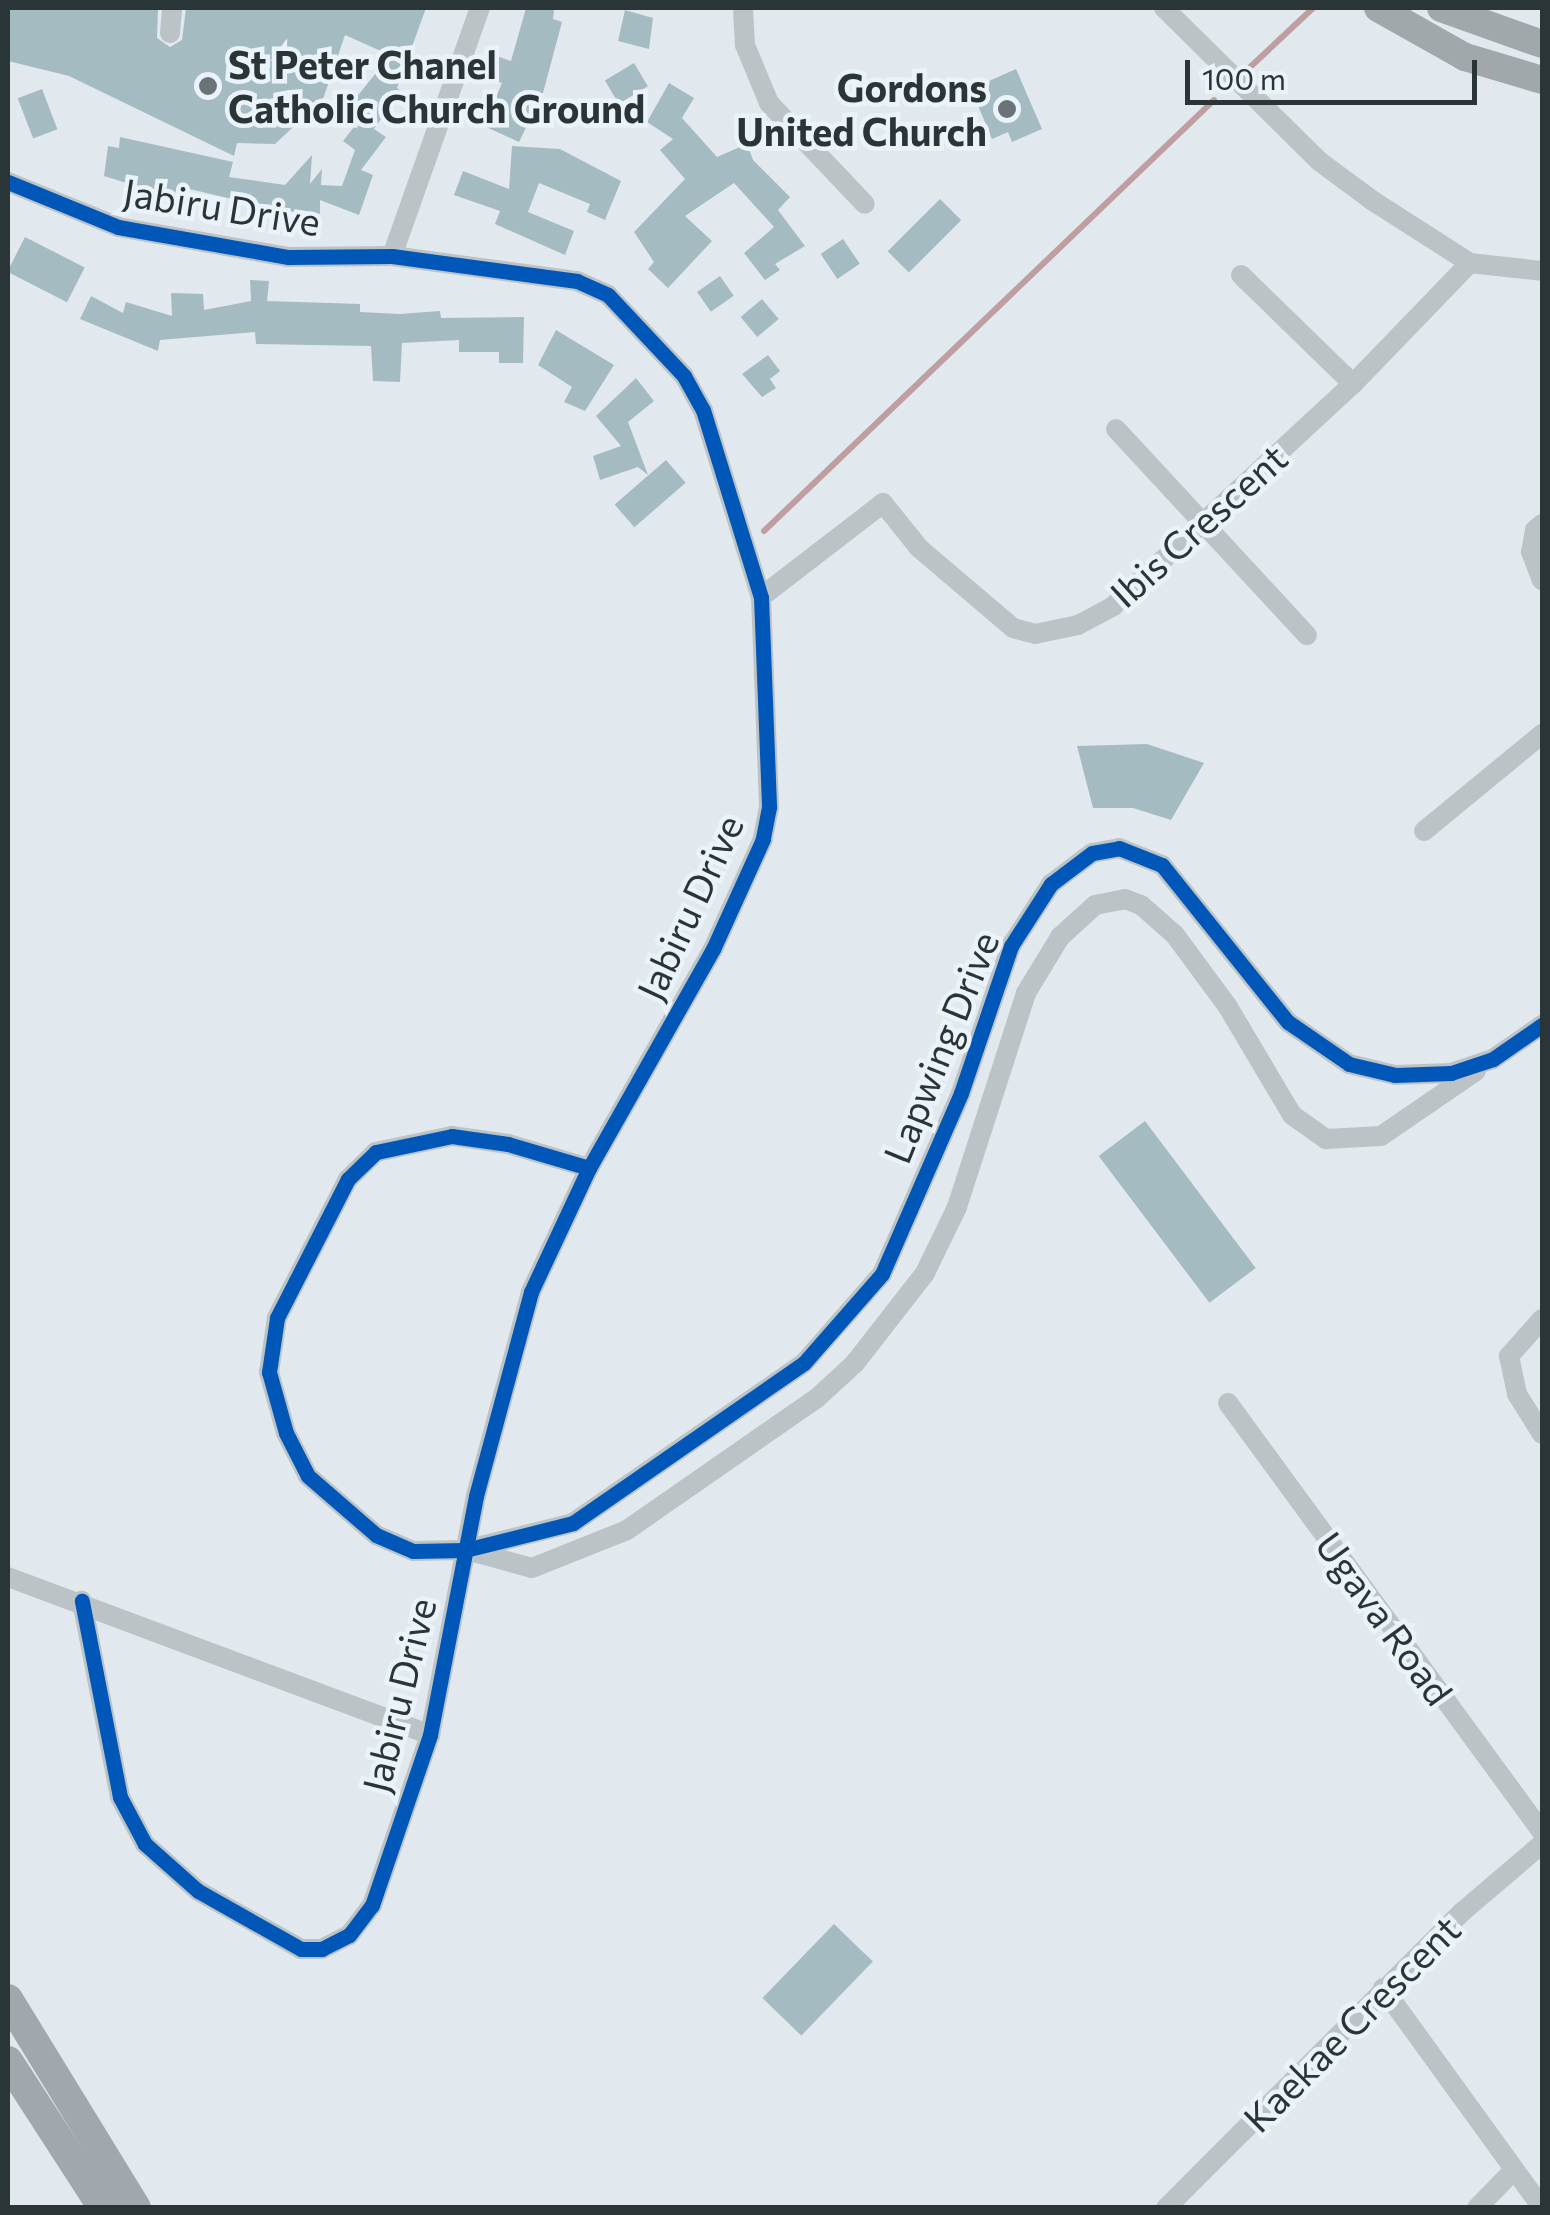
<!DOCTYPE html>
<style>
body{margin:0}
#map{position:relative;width:1550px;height:2215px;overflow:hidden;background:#e2e9ee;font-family:Commissioner,sans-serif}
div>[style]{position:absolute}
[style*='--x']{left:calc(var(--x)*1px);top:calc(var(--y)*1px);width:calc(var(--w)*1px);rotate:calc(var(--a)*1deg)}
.stream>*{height:6px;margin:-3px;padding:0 3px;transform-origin:3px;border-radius:3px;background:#be9ea1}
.building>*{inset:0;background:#a4bcc1;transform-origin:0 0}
.minor>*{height:20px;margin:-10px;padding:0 10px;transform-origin:10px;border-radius:10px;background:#bcc3c7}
.major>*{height:28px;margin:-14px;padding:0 14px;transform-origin:14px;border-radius:14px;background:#a1a8ac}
.highway>*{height:30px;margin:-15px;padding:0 15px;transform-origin:15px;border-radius:15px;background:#a1a8ad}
.cycleway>*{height:15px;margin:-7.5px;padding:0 7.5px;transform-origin:7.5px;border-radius:7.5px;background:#0057b8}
.dots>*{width:28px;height:28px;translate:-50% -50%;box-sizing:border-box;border:5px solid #ebf3fa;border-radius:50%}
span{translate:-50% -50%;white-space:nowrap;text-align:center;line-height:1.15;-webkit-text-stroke:9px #ebf3fa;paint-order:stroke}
.poi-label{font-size:38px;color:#2a3538;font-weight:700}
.left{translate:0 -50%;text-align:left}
.right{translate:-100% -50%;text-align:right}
.street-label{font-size:38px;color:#2a3538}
.frame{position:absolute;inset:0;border:10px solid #2a3538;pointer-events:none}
.scale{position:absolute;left:1185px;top:60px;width:292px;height:45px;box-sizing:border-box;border:5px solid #2a3538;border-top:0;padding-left:12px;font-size:30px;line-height:35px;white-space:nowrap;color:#2a3538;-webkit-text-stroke:8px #ebf3fa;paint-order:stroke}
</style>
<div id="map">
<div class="stream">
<i style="--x:1247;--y:70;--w:91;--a:-43.2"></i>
<i style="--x:764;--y:531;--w:623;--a:-43.76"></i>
</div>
<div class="building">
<i style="clip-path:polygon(8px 8px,158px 8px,157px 38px,170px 47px,182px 40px,186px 8px,426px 8px,397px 88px,401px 91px,374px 129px,386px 137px,361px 170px,373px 175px,359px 215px,320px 200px,320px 214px,283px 211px,177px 186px,174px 198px,104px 176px,108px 146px,119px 148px,120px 137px,233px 162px,229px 177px,285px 185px,312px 155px,310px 184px,322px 169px,321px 185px,342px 186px,355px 150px,343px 141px,368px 109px,355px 99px,388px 58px,383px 52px,345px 35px,323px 99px,275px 144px,237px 143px,234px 156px,69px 76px,8px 61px)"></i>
<i style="clip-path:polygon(526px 8px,554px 10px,553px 19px,562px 22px,543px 93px,519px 142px,484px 126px,502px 83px,482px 76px,491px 54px,511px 61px)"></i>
<i style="clip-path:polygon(625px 10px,653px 18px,649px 49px,618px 41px)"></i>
<i style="left:634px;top:63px;width:27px;height:34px;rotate:59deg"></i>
<i style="clip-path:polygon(1016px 69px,1042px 129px,1012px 142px,1008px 132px,992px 139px,971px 89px)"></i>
<i style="clip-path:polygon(669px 83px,694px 98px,682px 118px,717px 157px,747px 144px,753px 160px,790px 197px,778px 210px,805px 246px,775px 264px,780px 270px,765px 280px,744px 253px,774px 227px,734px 183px,685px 216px,712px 241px,668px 288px,648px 269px,654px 262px,634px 232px,685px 179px,660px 150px,673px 139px,647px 122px)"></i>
<i style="left:42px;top:89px;width:43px;height:26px;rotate:69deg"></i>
<i style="clip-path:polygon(512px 146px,560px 149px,621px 181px,605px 220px,587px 212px,590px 204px,539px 183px,528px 212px,574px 231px,565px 255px,495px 224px,500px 211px,454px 195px,463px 171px,509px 189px)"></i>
<i style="left:940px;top:199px;width:30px;height:74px;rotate:45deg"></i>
<i style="left:25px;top:237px;width:67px;height:39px;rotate:27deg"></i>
<i style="left:843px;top:239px;width:30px;height:27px;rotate:56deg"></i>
<i style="left:720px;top:276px;width:24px;height:28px;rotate:55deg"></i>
<i style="clip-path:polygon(250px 280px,269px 281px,267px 301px,360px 304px,360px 312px,400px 314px,440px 311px,441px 318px,524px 317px,523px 363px,499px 363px,499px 352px,459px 352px,459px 340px,402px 343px,400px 382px,373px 381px,371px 346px,256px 344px,255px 332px,160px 340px,158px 351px,80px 319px,91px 296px,123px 313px,126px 302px,172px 316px,171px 293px,203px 294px,204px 310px,251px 301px)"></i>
<i style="left:762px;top:299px;width:26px;height:28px;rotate:50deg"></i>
<i style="clip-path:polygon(556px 330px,614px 365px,585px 411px,564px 402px,572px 387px,538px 365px)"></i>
<i style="clip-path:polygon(768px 355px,780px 371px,770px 379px,776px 388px,762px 397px,742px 374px)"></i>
<i style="clip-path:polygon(636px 378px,654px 401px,628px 422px,648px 475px,638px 467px,600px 480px,593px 456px,621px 446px,596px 416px)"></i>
<i style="left:666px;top:460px;width:30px;height:68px;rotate:49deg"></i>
<i style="clip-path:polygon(1147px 744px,1204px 763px,1171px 820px,1133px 808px,1093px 808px,1077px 746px)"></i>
<i style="left:1145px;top:1121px;width:184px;height:58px;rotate:53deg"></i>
<i style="left:834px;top:1924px;width:54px;height:103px;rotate:44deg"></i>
</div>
<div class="minor">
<i style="--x:743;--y:8;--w:37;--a:87"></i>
<i style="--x:745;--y:45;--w:63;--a:67.5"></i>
<i style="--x:769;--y:103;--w:139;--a:46.5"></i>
<i style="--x:1164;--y:8;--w:218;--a:44.6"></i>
<i style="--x:1319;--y:161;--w:67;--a:36.5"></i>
<i style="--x:1373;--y:201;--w:115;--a:32.6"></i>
<i style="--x:1470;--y:263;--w:72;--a:6.3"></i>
<i style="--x:170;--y:33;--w:25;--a:-85"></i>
<i style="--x:8;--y:182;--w:119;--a:22.2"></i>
<i style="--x:118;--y:227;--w:173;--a:10"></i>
<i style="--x:288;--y:257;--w:104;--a:-0.6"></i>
<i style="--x:392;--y:256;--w:187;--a:7.7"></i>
<i style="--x:577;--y:281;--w:34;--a:24"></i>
<i style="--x:608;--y:295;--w:111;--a:46.8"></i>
<i style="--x:684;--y:376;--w:39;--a:61"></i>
<i style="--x:703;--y:410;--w:196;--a:72.8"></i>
<i style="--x:761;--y:597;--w:210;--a:87.8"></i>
<i style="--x:769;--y:807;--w:33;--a:101"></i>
<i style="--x:763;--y:839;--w:121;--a:114.4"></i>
<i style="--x:713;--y:949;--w:252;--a:119.5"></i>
<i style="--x:589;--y:1168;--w:137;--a:115.1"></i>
<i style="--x:531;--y:1292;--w:211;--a:105.1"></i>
<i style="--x:476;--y:1496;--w:243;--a:100.9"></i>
<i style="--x:430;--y:1735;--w:180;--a:108.8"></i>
<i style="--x:372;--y:1905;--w:38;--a:127"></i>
<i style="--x:349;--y:1935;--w:30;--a:153"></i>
<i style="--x:322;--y:1949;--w:21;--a:180"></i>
<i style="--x:301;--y:1949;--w:118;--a:-150.6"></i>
<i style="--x:198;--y:1891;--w:71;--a:-138.4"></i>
<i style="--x:145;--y:1844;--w:53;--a:-118"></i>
<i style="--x:120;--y:1797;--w:200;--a:-101"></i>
<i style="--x:392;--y:256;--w:263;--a:-70.5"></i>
<i style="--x:1241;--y:275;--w:156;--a:44.2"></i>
<i style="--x:1116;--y:429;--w:281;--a:47.2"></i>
<i style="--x:1542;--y:524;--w:9;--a:139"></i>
<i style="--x:1535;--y:530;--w:22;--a:100"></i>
<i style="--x:1531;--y:552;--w:30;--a:69"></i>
<i style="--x:761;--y:597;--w:154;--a:-37.6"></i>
<i style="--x:883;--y:503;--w:58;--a:51.3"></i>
<i style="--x:919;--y:548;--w:123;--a:40.4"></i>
<i style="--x:1013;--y:628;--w:23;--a:15"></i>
<i style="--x:1035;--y:634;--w:44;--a:-11.8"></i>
<i style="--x:1078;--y:625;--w:40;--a:-28"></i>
<i style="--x:1113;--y:606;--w:327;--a:-42.8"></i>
<i style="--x:1353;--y:384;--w:168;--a:-46"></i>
<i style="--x:1424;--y:831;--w:153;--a:-39.4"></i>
<i style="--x:589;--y:1168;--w:84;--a:-163.5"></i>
<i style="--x:508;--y:1144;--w:57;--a:-171.9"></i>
<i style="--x:452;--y:1136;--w:78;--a:168.1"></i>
<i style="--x:376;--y:1152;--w:39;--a:136"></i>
<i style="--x:348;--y:1179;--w:156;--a:117.1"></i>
<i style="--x:277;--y:1318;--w:55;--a:98.4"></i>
<i style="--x:269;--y:1372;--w:63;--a:74.4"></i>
<i style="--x:286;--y:1433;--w:48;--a:62.9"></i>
<i style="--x:308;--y:1476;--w:90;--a:40.9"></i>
<i style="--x:376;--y:1535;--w:40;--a:23.4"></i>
<i style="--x:413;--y:1551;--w:52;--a:-1.1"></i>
<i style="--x:465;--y:1550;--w:111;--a:-14"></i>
<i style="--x:573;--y:1523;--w:281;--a:-34.7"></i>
<i style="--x:804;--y:1363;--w:118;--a:-48.8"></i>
<i style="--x:882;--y:1274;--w:197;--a:-66.4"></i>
<i style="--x:961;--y:1093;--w:155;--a:-71.2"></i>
<i style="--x:1011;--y:946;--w:74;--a:-57.2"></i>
<i style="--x:1051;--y:884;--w:51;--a:-37.1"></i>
<i style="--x:1092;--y:853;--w:27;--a:-10"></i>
<i style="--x:1119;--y:848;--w:46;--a:21.6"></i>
<i style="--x:1162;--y:865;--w:201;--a:51.3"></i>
<i style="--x:1288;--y:1022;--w:74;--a:34.5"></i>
<i style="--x:1349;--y:1064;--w:47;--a:13.4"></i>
<i style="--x:1395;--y:1075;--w:56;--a:-2"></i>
<i style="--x:1451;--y:1073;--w:44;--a:-18.4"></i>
<i style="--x:1493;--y:1059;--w:60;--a:-34.8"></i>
<i style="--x:1542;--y:1319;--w:50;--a:131.7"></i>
<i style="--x:1509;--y:1356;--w:39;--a:78"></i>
<i style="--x:1517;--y:1394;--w:47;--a:58"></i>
<i style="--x:1228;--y:1403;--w:532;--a:53.8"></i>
<i style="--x:467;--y:1550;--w:67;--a:15.5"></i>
<i style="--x:532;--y:1568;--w:102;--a:-21.8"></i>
<i style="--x:627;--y:1530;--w:231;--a:-34.8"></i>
<i style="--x:817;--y:1398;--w:52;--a:-42.6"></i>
<i style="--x:855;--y:1363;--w:114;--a:-52.1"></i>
<i style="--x:925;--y:1273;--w:73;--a:-64.1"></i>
<i style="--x:957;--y:1207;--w:225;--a:-72.1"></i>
<i style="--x:1026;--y:993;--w:66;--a:-58.7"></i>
<i style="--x:1060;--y:937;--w:47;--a:-42.4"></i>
<i style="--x:1095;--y:905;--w:31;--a:-11"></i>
<i style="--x:1125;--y:899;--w:17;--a:21"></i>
<i style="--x:1141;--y:905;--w:45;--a:41.4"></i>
<i style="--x:1175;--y:935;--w:89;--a:53.6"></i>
<i style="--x:1228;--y:1007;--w:126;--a:59.3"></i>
<i style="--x:1292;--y:1115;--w:42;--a:35.2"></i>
<i style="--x:1326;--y:1139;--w:55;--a:-3.1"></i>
<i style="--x:1381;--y:1136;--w:115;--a:-34.4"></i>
<i style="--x:8;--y:1577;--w:451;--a:20.5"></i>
<i style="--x:1383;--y:1988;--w:271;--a:54.1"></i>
<i style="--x:1166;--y:2208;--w:419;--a:-45"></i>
<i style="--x:1462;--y:1912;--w:105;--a:-40.4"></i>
<i style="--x:1477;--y:2208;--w:52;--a:-45.8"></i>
</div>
<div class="major">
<i style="--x:1378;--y:8;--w:100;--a:29.4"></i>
<i style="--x:1465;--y:57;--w:80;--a:16.6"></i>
<i style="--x:1441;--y:8;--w:107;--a:19.6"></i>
</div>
<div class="highway">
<i style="--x:8;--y:1999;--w:245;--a:58.5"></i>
<i style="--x:8;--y:2061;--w:175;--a:57.1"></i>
</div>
<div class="cycleway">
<i style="--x:8;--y:182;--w:119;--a:22.2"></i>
<i style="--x:118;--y:227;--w:173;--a:10"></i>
<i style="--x:288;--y:257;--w:104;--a:-0.6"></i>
<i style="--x:392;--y:256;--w:187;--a:7.7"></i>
<i style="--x:577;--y:281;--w:34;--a:24"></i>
<i style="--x:608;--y:295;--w:111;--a:46.8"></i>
<i style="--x:684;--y:376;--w:39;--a:61"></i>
<i style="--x:703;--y:410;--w:196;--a:72.8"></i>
<i style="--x:761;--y:597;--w:210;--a:87.8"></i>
<i style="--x:769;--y:807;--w:33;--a:101"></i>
<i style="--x:763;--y:839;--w:121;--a:114.4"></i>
<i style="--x:713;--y:949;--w:252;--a:119.5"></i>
<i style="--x:589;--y:1168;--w:137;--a:115.1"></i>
<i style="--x:531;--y:1292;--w:211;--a:105.1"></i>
<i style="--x:476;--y:1496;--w:243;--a:100.9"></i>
<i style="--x:430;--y:1735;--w:180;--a:108.8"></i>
<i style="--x:372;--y:1905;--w:38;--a:127"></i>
<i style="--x:349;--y:1935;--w:30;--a:153"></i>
<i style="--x:322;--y:1949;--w:21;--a:180"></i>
<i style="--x:301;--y:1949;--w:118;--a:-150.6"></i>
<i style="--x:198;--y:1891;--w:71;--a:-138.4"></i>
<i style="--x:145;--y:1844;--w:53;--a:-118"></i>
<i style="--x:120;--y:1797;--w:200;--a:-101"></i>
<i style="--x:589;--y:1168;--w:84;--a:-163.5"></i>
<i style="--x:508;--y:1144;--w:57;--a:-171.9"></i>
<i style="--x:452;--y:1136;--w:78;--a:168.1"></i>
<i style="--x:376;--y:1152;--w:39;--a:136"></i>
<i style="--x:348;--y:1179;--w:156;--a:117.1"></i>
<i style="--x:277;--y:1318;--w:55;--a:98.4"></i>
<i style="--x:269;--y:1372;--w:63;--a:74.4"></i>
<i style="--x:286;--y:1433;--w:48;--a:62.9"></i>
<i style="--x:308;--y:1476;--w:90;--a:40.9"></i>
<i style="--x:376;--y:1535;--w:40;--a:23.4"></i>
<i style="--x:413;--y:1551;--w:52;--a:-1.1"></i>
<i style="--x:465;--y:1550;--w:111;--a:-14"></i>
<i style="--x:573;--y:1523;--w:281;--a:-34.7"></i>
<i style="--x:804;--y:1363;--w:118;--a:-48.8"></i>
<i style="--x:882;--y:1274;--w:197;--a:-66.4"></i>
<i style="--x:961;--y:1093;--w:155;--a:-71.2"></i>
<i style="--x:1011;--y:946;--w:74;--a:-57.2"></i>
<i style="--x:1051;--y:884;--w:51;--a:-37.1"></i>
<i style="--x:1092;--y:853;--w:27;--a:-10"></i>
<i style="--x:1119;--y:848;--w:46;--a:21.6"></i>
<i style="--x:1162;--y:865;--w:201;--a:51.3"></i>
<i style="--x:1288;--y:1022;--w:74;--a:34.5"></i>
<i style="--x:1349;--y:1064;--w:47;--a:13.4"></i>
<i style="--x:1395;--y:1075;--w:56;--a:-2"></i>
<i style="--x:1451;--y:1073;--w:44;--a:-18.4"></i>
<i style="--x:1493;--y:1059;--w:60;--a:-34.8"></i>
</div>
<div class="dots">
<i style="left:208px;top:86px;background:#6a7478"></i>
<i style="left:1007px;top:109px;background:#6a7478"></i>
</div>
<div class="poi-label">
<span class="left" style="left:228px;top:86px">St Peter Chanel<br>Catholic Church Ground</span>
<span class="right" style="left:987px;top:109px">Gordons<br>United Church</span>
</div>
<div class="street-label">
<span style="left:222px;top:206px;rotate:9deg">Jabiru Drive</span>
<span style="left:1198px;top:525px;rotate:-42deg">Ibis Crescent</span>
<span style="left:689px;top:907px;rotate:-65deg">Jabiru Drive</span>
<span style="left:940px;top:1047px;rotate:-68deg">Lapwing Drive</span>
<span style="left:1385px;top:1618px;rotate:54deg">Ugava Road</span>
<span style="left:398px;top:1695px;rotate:-76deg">Jabiru Drive</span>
<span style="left:1351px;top:2023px;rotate:-45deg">Kaekae Crescent</span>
</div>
<div class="frame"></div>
<div class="scale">100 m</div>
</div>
